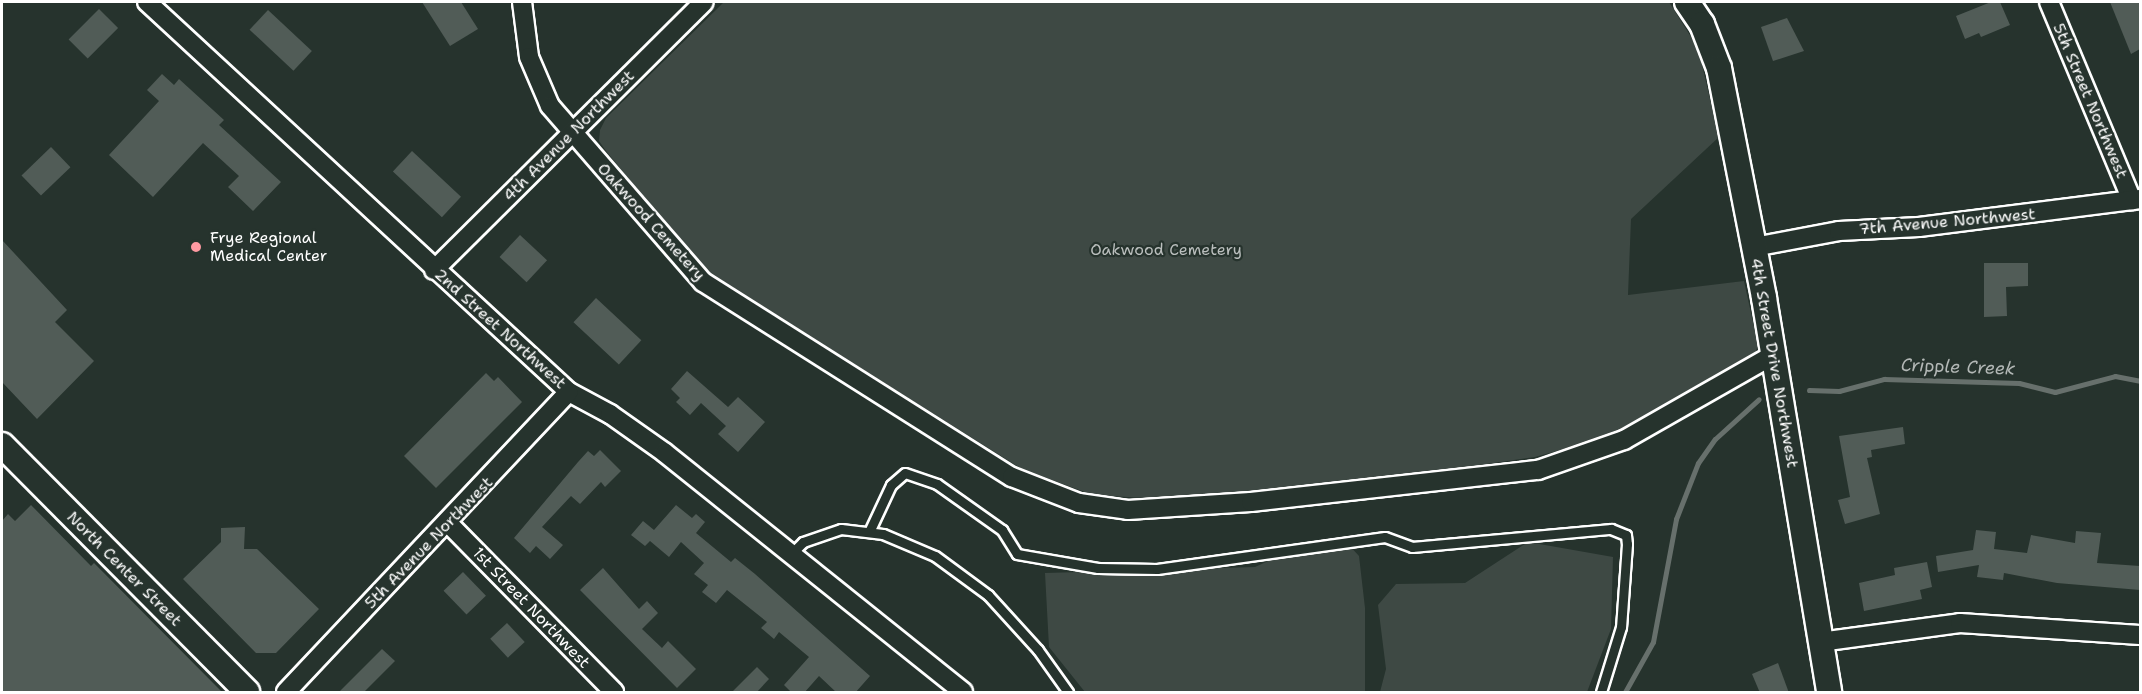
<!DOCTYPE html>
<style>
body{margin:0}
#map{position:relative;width:2142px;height:694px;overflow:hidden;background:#26332d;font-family:"Shantell Sans",sans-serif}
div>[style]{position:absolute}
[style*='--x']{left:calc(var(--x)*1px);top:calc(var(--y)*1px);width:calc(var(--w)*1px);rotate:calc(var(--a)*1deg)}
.green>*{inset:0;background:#3e4944}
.stream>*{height:5px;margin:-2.5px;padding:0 2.5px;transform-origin:2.5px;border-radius:2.5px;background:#67706c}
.building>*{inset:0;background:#515c57;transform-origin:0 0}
.roads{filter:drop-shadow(2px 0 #fff) drop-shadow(-2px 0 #fff) drop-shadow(0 2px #fff) drop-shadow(0 -2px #fff)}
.lane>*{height:9px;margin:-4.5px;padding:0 4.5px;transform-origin:4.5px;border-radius:4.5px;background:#26332d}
.street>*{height:18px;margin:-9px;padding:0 9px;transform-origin:9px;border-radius:9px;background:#26332d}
.secondary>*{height:24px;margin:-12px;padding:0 12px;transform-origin:12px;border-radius:12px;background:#26332d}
.dots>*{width:16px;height:16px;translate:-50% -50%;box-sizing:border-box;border:3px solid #26332d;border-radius:50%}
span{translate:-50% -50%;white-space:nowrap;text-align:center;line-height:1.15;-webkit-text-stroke:4.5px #26332d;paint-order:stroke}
.street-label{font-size:16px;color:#fff}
.poi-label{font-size:16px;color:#fff}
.left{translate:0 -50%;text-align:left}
.park-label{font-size:16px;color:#bbbfbe}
.water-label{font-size:18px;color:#b3b8b6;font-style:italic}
.frame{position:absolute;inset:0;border:3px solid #fff;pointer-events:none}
</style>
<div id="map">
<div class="green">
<i style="clip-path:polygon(724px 2px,1669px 2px,1698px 48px,1719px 137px,1631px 219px,1628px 295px,1744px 281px,1758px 345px,1755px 354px,1607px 437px,1535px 457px,1391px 478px,1179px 500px,1093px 495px,1022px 469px,716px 278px,693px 257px,606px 151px,599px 141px,600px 130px,606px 118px)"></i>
<i style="clip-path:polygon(1528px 542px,1613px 557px,1611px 629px,1587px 692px,1380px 692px,1386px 669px,1378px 605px,1396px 584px,1465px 583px)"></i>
<i style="clip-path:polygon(1348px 544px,1359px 556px,1365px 608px,1365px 692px,1085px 692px,1049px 647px,1045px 573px,1255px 567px,1292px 550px)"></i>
</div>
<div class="stream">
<i style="--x:1809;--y:390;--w:30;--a:2"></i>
<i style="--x:1839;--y:391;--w:47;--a:-14.9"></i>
<i style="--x:1884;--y:379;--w:135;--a:1.7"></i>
<i style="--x:2019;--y:383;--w:37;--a:14"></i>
<i style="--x:2055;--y:392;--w:62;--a:-14.9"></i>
<i style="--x:2115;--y:376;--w:25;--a:11"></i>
<i style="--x:1625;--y:692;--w:57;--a:-60.8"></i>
<i style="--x:1653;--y:642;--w:125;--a:-79.4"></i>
<i style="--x:1676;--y:519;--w:60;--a:-68.6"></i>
<i style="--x:1698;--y:463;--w:29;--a:-55"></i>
<i style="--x:1715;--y:439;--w:59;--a:-42.3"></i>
</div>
<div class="building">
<i style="clip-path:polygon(422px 2px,461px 2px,478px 29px,450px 46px)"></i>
<i style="clip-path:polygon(1991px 2px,2000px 2px,2010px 25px,1981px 37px,1979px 33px,1965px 39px,1956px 16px)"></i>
<i style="clip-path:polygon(2110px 2px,2140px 2px,2140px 49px,2131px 54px)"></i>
<i style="left:99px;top:9px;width:27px;height:43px;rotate:45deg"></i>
<i style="left:268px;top:10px;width:60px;height:27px;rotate:43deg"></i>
<i style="clip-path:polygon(1787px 18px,1804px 51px,1773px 61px,1761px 27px)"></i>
<i style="clip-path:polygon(162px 74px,174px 85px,179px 79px,224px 120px,219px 125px,281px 182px,253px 211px,228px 187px,239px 176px,203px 143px,153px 197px,109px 155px,159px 101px,147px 90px)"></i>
<i style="left:51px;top:147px;width:28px;height:41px;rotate:46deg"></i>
<i style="left:412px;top:151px;width:67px;height:28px;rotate:43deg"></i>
<i style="left:520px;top:235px;width:37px;height:30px;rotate:43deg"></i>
<i style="clip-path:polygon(2px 240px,67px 310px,55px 322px,94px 361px,37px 419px,2px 382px)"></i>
<i style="clip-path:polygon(1984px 263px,2028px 263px,2028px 286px,2006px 287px,2007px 316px,1984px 317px)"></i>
<i style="left:596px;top:298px;width:62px;height:33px;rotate:43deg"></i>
<i style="clip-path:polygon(687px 371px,728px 407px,738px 397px,765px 422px,738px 452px,718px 434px,726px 426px,701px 403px,690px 415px,676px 402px,680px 398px,671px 389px)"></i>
<i style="clip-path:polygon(486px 373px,494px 381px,498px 377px,522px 402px,436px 488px,404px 456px)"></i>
<i style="clip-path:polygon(1903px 427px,1905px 444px,1871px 450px,1872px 457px,1867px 458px,1880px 514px,1845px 524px,1838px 500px,1850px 497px,1839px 436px)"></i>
<i style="clip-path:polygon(600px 450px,621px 471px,605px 487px,601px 482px,580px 504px,571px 496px,542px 527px,563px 545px,550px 559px,536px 546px,530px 553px,514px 538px,578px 462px,588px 451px,594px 456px)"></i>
<i style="clip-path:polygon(31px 505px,91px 566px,94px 563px,223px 693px,2px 693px,2px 521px,8px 514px,15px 521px)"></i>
<i style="clip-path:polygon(676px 505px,692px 518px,696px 514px,705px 522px,696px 533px,731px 562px,735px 558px,755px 574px,870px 676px,855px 693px,837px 693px,819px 676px,804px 693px,792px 693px,784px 685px,809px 657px,779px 632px,774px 639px,761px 628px,767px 622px,727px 590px,716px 603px,702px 592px,708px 585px,694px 574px,704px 563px,681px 542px,669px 557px,650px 541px,645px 546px,631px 535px,643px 521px,654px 530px)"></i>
<i style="clip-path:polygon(245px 527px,244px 549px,257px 549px,319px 609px,276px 653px,256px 653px,183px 579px,221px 542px,221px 528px)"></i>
<i style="clip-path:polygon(1976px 530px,1996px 532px,1994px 549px,2027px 553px,2031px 535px,2075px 543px,2076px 531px,2101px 533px,2097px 563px,2140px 566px,2140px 590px,2057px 583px,2004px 573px,2003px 580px,1977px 577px,1979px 565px,1938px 572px,1936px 556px,1973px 550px)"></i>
<i style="clip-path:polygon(1927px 562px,1932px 587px,1920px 590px,1922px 599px,1864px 611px,1859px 583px,1895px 575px,1894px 568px)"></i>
<i style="clip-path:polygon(603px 568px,639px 609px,647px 601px,658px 613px,642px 629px,662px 648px,668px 641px,696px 669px,677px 688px,580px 590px)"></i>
<i style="left:463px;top:572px;width:33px;height:27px;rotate:46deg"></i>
<i style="left:507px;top:623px;width:26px;height:23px;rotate:47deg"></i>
<i style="clip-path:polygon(382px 649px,395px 661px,363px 693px,338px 693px)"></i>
<i style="clip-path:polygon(1778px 663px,1789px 693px,1760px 693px,1752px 674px)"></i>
<i style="clip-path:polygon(757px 667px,769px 679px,756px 693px,731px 693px)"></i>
</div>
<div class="roads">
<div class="lane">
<i style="--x:869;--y:532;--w:52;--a:-64.9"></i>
<i style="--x:891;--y:485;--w:18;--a:-41"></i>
<i style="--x:905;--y:473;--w:34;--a:19"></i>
<i style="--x:937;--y:484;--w:80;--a:35.3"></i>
<i style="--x:1002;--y:530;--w:28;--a:58"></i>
<i style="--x:1017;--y:554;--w:82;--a:9.8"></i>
<i style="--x:1098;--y:568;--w:59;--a:1"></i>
<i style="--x:1157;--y:569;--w:230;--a:-8"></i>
<i style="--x:1385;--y:537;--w:29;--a:20"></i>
<i style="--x:1412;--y:547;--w:200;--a:-5.2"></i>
<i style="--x:1611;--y:529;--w:16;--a:22"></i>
<i style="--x:1626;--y:535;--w:9;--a:84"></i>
<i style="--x:1627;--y:544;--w:83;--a:94.1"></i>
<i style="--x:1621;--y:627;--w:68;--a:107.1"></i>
<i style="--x:791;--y:554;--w:17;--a:-45"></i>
<i style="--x:803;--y:542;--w:40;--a:-18.9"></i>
<i style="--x:841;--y:529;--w:42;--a:6.8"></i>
<i style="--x:883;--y:534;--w:56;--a:22.9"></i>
<i style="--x:935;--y:556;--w:66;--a:36.3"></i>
<i style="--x:988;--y:595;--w:74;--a:47.7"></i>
<i style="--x:1038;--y:650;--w:52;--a:54.5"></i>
</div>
<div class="street">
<i style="--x:147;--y:2;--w:575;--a:42.74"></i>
<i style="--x:569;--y:392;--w:47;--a:28.2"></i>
<i style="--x:610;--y:414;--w:67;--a:35.3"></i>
<i style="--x:665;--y:453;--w:382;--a:38.7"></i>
<i style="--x:522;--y:2;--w:55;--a:82.7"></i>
<i style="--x:529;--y:57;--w:53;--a:66.8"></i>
<i style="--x:550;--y:106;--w:233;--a:49"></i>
<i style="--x:703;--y:282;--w:365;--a:32.3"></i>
<i style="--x:1012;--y:477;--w:72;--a:21.2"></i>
<i style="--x:1079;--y:503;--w:49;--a:8.1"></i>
<i style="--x:1128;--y:510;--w:123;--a:-3.7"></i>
<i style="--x:1251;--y:502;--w:289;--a:-6.4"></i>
<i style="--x:1538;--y:470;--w:91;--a:-19.2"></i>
<i style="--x:1624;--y:440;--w:172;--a:-29.7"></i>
<i style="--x:2049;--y:2;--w:215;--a:67.3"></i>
<i style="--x:1754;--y:247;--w:86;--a:-10.7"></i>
<i style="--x:1839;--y:231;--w:80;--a:-2.9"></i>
<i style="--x:1919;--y:227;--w:223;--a:-7.2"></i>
<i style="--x:434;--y:270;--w:380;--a:-44.8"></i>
<i style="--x:448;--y:523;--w:237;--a:45.5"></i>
<i style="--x:1820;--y:642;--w:141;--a:-7.7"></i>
<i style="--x:1960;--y:623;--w:180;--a:3.8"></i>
<i style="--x:286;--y:692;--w:412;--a:-46.7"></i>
</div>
<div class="secondary">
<i style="--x:1687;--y:2;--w:27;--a:56"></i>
<i style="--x:1702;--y:24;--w:47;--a:68.9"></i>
<i style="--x:1719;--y:68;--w:234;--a:78.9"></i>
<i style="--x:1764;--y:298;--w:399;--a:80.6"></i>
<i style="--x:2;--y:445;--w:348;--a:45.2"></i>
</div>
</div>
<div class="dots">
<i style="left:196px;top:247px;background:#ff9aa2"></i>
</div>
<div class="street-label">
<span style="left:2090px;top:101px;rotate:67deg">5th Street Northwest</span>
<span style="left:569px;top:136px;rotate:-45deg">4th Avenue Northwest</span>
<span style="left:651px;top:222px;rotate:48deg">Oakwood Cemetery</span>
<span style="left:1947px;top:222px;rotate:-5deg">7th Avenue Northwest</span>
<span style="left:500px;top:329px;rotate:42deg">2nd Street Northwest</span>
<span style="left:1774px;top:363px;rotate:80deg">4th Street Drive Northwest</span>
<span style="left:429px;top:543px;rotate:-46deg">5th Avenue Northwest</span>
<span style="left:124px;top:569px;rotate:45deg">North Center Street</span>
<span style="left:531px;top:608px;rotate:46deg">1st Street Northwest</span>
</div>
<div class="poi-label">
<span class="left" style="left:210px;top:247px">Frye Regional<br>Medical Center</span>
</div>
<div class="park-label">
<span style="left:1166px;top:250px">Oakwood Cemetery</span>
</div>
<div class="water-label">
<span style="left:1958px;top:367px;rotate:2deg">Cripple Creek</span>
</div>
<div class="frame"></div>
</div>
